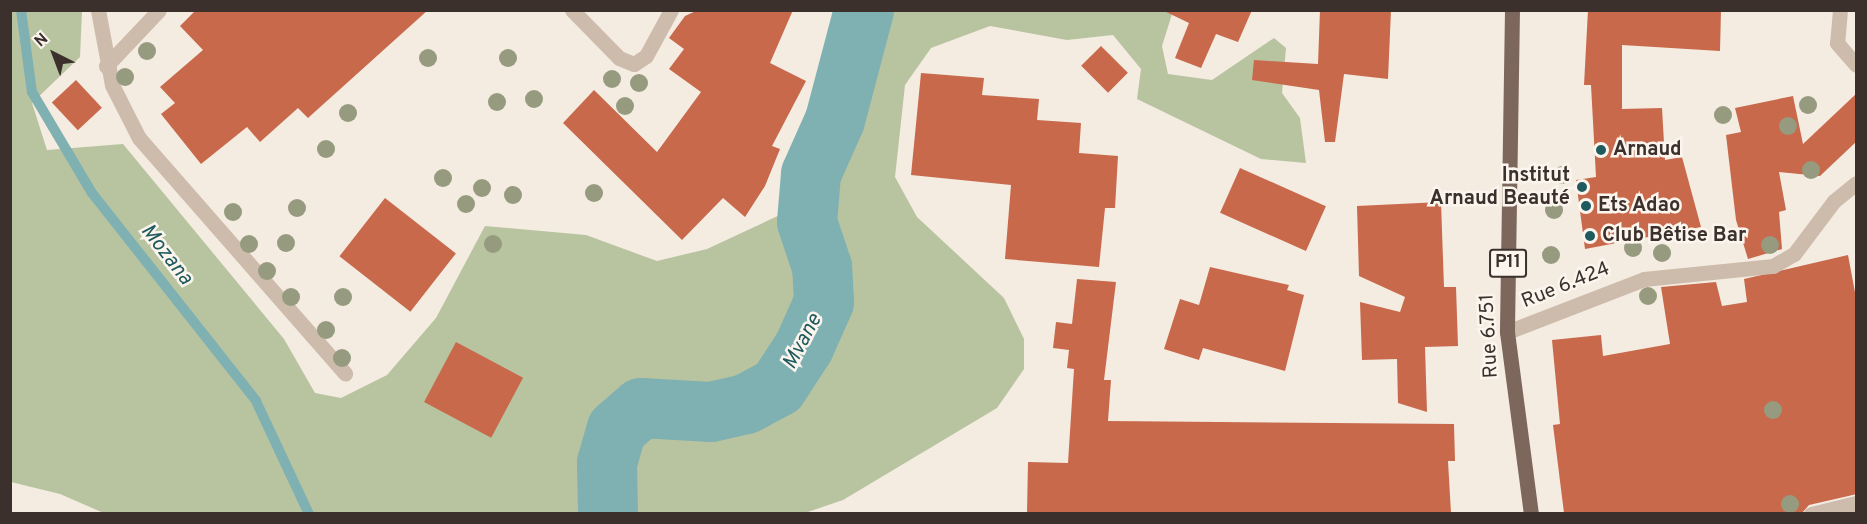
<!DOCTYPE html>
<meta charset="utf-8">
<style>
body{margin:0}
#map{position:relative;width:1867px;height:524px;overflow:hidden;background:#f4ebe1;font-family:Overpass,sans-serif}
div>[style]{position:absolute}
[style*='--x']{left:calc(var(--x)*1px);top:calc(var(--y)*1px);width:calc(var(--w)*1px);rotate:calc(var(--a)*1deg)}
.green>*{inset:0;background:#b8c4a0}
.stream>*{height:10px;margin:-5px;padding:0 5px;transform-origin:5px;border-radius:5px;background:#7fb0b2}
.river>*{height:60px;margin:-30px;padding:0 30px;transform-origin:30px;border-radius:30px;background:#7fb0b2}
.building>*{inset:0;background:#c8694b;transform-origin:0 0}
.street>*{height:15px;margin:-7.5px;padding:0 7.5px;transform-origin:7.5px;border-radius:7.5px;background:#cdbbac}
.primary>*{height:15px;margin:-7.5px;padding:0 7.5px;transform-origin:7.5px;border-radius:7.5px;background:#7d675c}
.trees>*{width:18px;height:18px;margin:-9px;border-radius:50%;background:#969b7f}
.dots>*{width:16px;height:16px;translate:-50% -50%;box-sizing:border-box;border:3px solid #fbf5ee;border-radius:50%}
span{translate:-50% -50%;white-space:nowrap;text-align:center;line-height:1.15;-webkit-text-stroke:5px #fbf5ee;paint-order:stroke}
.shield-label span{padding:2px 4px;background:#fbf5ee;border:2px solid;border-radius:4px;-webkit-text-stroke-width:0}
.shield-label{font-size:18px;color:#3b302b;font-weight:700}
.poi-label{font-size:20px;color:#3b302b;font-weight:700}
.left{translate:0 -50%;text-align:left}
.right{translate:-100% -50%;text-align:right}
.street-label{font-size:20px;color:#3b302b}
.water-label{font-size:21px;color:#1f5a5e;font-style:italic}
.frame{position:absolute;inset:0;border:12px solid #3b302b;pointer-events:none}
.north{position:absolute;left:24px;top:24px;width:60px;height:60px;-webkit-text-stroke:4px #fbf5ee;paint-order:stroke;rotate:318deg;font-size:16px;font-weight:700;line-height:24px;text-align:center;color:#3b302b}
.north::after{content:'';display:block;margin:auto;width:21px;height:27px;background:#3b302b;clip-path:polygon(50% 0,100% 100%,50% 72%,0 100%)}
</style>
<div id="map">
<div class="green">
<i style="clip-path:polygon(11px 11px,82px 11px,80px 57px,32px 103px,47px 150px,123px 144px,284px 339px,315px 393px,341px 398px,387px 375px,436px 318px,485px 226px,586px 235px,657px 261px,707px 249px,782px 214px,792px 159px,828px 91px,834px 11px,1173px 11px,1162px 46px,1168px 74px,1212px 80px,1274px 38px,1286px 48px,1282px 93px,1300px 118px,1306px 163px,1261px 159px,1137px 99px,1141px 69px,1113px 35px,1067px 40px,990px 26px,931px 48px,905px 85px,895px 177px,917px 217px,1004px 298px,1024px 339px,1024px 369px,997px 408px,843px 500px,802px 514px,106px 514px,60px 494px,11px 482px)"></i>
</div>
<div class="stream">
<i style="--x:21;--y:10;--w:83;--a:82.4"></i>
<i style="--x:32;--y:92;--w:117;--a:59.3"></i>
<i style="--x:92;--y:193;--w:265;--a:51.7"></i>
<i style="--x:256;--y:401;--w:125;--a:64.9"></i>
</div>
<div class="river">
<i style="--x:608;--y:514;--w:51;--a:-91.1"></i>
<i style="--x:607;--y:463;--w:35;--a:-74"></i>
<i style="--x:617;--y:429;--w:32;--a:-41"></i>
<i style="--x:641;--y:408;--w:70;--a:3.3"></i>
<i style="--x:711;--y:412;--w:36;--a:-13"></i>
<i style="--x:746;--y:404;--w:36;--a:-28"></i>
<i style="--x:778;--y:387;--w:48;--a:-57"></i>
<i style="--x:804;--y:347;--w:49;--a:-66"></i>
<i style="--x:824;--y:302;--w:35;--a:-93"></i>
<i style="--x:822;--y:267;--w:47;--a:-108.4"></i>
<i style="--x:807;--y:222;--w:48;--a:-85.2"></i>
<i style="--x:811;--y:174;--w:59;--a:-66"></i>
<i style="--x:835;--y:120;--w:114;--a:-75.2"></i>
</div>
<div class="building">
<i style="clip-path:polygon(196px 10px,428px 10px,308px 118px,298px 108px,260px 142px,247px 127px,201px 164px,161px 114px,175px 103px,160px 87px,203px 50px,180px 26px)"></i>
<i style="clip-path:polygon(698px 10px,793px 10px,770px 63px,806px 81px,772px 146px,780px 149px,765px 186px,745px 217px,723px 198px,682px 240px,563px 123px,594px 90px,657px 152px,701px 92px,669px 69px,684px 49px,669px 38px,685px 16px)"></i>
<i style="clip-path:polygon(1162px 10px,1252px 10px,1238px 42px,1216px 34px,1201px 68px,1175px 58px,1189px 23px)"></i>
<i style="clip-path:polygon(1320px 10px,1391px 10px,1388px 79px,1344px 74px,1335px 142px,1325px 142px,1319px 90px,1252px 80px,1254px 60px,1318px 64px)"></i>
<i style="clip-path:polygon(1588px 10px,1721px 10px,1720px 51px,1622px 45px,1622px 109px,1662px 108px,1665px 160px,1682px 157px,1701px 227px,1585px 249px,1576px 180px,1596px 177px,1591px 85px,1584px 85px)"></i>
<i style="left:1101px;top:46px;width:38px;height:28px;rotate:45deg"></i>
<i style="clip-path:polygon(921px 73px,984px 78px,982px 95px,1039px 99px,1037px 120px,1081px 123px,1079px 153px,1118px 156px,1115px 208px,1105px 208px,1099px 267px,1005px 259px,1011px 185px,911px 175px)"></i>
<i style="left:76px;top:80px;width:38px;height:33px;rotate:47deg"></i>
<i style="clip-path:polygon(1857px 93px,1857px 141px,1820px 176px,1779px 172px,1786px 210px,1779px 212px,1782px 249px,1748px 259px,1736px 220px,1726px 135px,1741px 132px,1735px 108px,1793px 96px,1803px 144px)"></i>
<i style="left:1240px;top:168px;width:94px;height:49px;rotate:24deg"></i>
<i style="left:385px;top:198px;width:90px;height:74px;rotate:38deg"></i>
<i style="clip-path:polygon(1441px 202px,1444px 287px,1456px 287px,1458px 346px,1425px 347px,1427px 412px,1398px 403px,1397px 359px,1362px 360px,1360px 302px,1400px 312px,1405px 297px,1359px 276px,1357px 206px)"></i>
<i style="clip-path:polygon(1848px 255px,1857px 303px,1857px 494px,1809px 505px,1802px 513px,1564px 513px,1553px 425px,1560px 424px,1552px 340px,1601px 335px,1603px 356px,1670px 344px,1661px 287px,1716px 282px,1722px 306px,1747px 302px,1744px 279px)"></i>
<i style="clip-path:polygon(1210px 267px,1289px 285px,1287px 290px,1304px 295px,1285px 371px,1203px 348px,1199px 360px,1164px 349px,1180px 299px,1199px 305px)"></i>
<i style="clip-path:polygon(1077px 279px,1116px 282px,1104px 380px,1111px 380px,1108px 421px,1454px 424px,1455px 461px,1448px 461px,1451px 513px,1027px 513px,1028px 462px,1068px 463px,1074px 369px,1067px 368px,1069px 350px,1053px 348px,1056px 322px,1072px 324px)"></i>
<i style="left:456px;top:342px;width:76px;height:68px;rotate:28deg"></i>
</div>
<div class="street">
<i style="--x:98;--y:10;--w:76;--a:79.4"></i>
<i style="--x:112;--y:85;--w:59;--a:63"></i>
<i style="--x:139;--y:138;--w:313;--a:48.8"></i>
<i style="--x:572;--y:10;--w:67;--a:45.6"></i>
<i style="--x:619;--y:58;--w:16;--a:22"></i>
<i style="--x:634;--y:64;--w:14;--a:-34"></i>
<i style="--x:646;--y:56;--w:52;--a:-61.5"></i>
<i style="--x:1840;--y:10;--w:33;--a:95"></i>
<i style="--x:1837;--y:43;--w:29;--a:49"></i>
<i style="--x:106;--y:66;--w:77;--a:-46.6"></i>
<i style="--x:1507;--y:332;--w:147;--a:-21.1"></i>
<i style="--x:1644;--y:279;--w:130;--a:-5.8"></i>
<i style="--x:1773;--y:266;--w:24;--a:-30"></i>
<i style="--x:1794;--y:254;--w:66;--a:-53"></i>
<i style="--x:1834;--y:201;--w:28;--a:-39"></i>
<i style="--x:1811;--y:514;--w:46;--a:-13.7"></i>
</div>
<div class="primary">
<i style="--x:1512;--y:10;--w:322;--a:90.9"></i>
<i style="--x:1507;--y:332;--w:184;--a:82.5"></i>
</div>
<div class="trees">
<i style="left:147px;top:51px"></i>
<i style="left:428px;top:58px"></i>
<i style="left:508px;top:58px"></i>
<i style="left:125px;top:77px"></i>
<i style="left:612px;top:79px"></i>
<i style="left:639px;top:83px"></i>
<i style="left:534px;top:99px"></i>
<i style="left:497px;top:102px"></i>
<i style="left:1808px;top:105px"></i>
<i style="left:625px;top:106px"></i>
<i style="left:348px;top:113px"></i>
<i style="left:1723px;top:115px"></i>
<i style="left:1788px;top:126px"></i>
<i style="left:326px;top:149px"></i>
<i style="left:1811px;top:170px"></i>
<i style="left:1562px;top:175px"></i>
<i style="left:443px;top:178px"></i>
<i style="left:482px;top:188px"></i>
<i style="left:594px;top:193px"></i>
<i style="left:513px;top:195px"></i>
<i style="left:466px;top:204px"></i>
<i style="left:297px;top:208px"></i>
<i style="left:1554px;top:210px"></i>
<i style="left:233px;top:212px"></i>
<i style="left:286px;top:243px"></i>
<i style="left:249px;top:244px"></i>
<i style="left:493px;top:244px"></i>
<i style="left:1770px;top:245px"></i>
<i style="left:1633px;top:248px"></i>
<i style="left:1662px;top:253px"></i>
<i style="left:1551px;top:255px"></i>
<i style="left:267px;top:271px"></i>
<i style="left:1648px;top:296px"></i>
<i style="left:291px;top:297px"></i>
<i style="left:343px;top:297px"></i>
<i style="left:326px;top:330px"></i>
<i style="left:342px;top:358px"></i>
<i style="left:1773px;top:410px"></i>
<i style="left:1790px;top:504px"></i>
</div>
<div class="dots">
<i style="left:1601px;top:150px;background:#1f5a5e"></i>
<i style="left:1582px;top:187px;background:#1f5a5e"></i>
<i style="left:1586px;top:206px;background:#1f5a5e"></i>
<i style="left:1590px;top:236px;background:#1f5a5e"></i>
</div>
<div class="shield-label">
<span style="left:1508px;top:263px">P11</span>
</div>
<div class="poi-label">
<span class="left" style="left:1613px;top:150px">Arnaud</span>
<span class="right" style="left:1570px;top:188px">Institut<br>Arnaud Beauté</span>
<span class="left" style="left:1598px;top:206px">Ets Adao</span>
<span class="left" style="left:1602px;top:236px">Club Bêtise Bar</span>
</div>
<div class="street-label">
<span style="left:1566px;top:286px;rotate:-22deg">Rue 6.424</span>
<span style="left:1490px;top:336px;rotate:-93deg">Rue 6.751</span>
</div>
<div class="water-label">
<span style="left:166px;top:255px;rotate:52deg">Mozana</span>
<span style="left:803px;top:342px;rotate:-62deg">Mvane</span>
</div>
<div class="frame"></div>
<div class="north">N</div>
</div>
